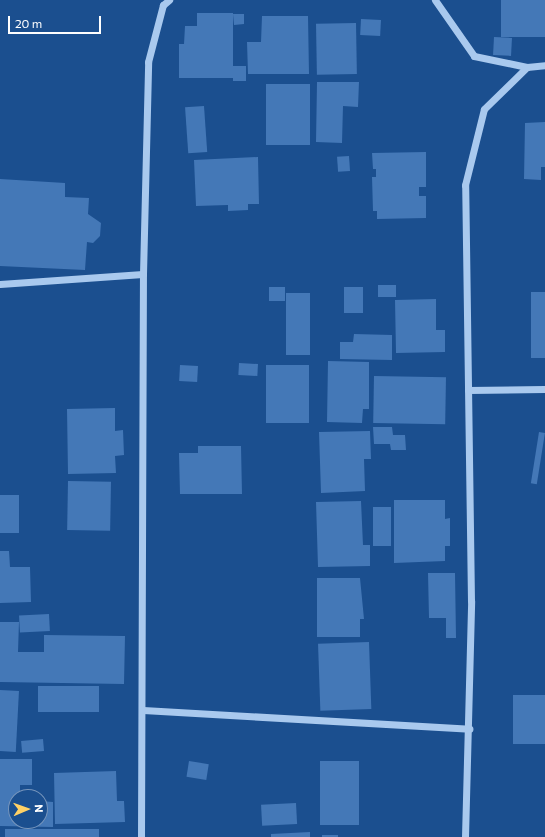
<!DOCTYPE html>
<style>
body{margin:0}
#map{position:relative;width:545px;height:837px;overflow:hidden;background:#1b4f8f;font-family:Commissioner,sans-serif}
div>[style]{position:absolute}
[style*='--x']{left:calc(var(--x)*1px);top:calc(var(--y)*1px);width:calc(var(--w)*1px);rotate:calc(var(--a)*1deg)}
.building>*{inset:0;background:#4478b7;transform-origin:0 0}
.minor>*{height:7px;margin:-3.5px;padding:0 3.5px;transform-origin:3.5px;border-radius:3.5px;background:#a9c9ee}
span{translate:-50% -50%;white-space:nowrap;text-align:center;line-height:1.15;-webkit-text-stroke:4px #1b4f8f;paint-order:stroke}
.north{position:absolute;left:8px;top:789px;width:40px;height:40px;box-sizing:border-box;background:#1b4f8f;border:1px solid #7695bc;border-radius:50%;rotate:88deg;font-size:11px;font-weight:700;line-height:16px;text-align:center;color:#fff}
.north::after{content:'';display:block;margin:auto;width:14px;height:18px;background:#ffd166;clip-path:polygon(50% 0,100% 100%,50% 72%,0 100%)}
.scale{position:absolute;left:8px;top:16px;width:93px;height:18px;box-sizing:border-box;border:2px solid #fff;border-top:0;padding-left:5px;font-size:12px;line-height:14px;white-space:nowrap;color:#fff;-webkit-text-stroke:3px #1b4f8f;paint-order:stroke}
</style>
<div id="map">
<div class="building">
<i style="left:501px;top:0;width:44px;height:37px"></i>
<i style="clip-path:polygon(197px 13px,233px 13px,233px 78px,179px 78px,179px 44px,184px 44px,185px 26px,197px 26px)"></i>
<i style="clip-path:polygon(233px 14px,244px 14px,244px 24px,234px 25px)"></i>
<i style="clip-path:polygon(262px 16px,308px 16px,309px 74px,248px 74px,247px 42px,261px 42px)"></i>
<i style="left:361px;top:19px;width:20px;height:16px;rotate:3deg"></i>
<i style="left:356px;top:23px;width:51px;height:40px;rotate:89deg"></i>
<i style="left:494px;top:37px;width:18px;height:18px;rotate:3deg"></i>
<i style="left:233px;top:66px;width:13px;height:15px"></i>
<i style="clip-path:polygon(317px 82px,359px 82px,358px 107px,343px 106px,342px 143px,316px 142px)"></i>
<i style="left:266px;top:84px;width:44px;height:61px"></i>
<i style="left:204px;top:106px;width:46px;height:19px;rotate:86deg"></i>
<i style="clip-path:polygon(545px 122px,545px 167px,541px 167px,541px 180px,524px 179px,525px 123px)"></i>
<i style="clip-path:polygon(426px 152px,426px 187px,419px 187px,419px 196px,426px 196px,426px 218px,377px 219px,377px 211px,373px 211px,372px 177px,376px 177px,376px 169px,373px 169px,372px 153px)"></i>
<i style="left:349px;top:156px;width:15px;height:12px;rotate:86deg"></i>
<i style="clip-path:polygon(258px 157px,259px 204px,248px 204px,248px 210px,228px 211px,228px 205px,196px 206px,194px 160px)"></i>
<i style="clip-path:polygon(0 179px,65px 183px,65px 197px,89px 198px,88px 214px,101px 223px,100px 236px,93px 243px,87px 242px,85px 270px,0 266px)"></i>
<i style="left:396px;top:285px;width:12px;height:18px;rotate:90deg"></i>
<i style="left:269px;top:287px;width:16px;height:14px"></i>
<i style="left:344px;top:287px;width:19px;height:26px"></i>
<i style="left:531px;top:292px;width:14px;height:66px"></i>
<i style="left:286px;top:293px;width:24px;height:62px"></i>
<i style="clip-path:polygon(436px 299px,436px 330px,445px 330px,445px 352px,396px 353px,395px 300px)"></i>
<i style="clip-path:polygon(354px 334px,392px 335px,392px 360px,340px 359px,340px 342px,353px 342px)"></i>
<i style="clip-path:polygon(328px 361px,369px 362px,369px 409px,363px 409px,362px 423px,327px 422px)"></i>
<i style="left:239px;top:363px;width:19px;height:12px;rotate:3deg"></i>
<i style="left:180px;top:365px;width:18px;height:16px;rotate:3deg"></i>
<i style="left:266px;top:365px;width:43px;height:58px"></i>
<i style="left:374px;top:376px;width:72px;height:47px;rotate:1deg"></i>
<i style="clip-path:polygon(115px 408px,115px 431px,123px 430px,124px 455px,115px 456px,116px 473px,68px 474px,67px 409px)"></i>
<i style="clip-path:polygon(373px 427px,392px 427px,393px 435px,405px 435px,406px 450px,391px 450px,390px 444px,374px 444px)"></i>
<i style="clip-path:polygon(370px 431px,371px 459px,364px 459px,365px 491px,321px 493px,319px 432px)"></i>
<i style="left:539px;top:432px;width:6px;height:52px;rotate:9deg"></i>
<i style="clip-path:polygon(198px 446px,241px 446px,242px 494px,180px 494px,179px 453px,198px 453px)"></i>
<i style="left:68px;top:481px;width:43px;height:49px;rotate:1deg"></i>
<i style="left:0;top:495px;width:19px;height:38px"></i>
<i style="clip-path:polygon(394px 500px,445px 500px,445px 519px,450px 518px,450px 546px,445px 546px,445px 561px,394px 563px)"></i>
<i style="clip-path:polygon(361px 501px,363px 545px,370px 545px,370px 566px,318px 567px,316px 502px)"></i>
<i style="left:373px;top:507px;width:18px;height:39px"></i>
<i style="clip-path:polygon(0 551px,9px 551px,10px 567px,30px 567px,31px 602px,0 603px)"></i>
<i style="clip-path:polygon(428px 573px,455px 573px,456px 638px,446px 638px,446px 618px,429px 618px)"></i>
<i style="clip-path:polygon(317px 578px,360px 578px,364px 619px,360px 619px,360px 637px,317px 637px)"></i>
<i style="left:49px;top:614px;width:17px;height:30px;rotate:87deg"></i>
<i style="clip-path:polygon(0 622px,19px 622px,18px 652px,44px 652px,44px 635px,125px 636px,124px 684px,0 682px)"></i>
<i style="left:369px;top:642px;width:67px;height:51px;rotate:88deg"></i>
<i style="left:38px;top:686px;width:61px;height:26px"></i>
<i style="left:0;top:690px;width:19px;height:61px;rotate:3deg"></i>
<i style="left:513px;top:695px;width:32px;height:49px"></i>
<i style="left:43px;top:739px;width:12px;height:22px;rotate:85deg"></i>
<i style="clip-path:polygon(0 759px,32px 759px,32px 785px,20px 785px,20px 797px,16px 797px,16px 821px,40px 821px,40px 801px,53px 802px,53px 827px,0 826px)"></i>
<i style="left:189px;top:761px;width:20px;height:16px;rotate:9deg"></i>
<i style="left:359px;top:761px;width:64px;height:39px;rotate:90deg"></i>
<i style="clip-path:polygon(116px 771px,117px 801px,124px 801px,125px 822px,55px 824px,54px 773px)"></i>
<i style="left:296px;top:803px;width:21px;height:35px;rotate:87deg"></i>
<i style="left:99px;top:829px;width:8px;height:94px;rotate:90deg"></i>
<i style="clip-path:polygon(310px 832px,310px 837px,271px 837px,271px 834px)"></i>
<i style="left:322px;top:835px;width:16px;height:2px"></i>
</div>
<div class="minor">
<i style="--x:435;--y:0;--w:68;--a:55.1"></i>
<i style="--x:474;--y:56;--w:54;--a:11.7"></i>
<i style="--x:0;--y:284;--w:143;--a:-4"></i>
<i style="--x:468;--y:390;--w:77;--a:-0.7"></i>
<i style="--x:143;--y:710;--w:327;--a:3.3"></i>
<i style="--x:141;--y:837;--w:563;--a:-89.8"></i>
<i style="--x:143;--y:274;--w:212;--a:-88.6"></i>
<i style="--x:148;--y:62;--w:59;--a:-75.3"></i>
<i style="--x:163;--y:5;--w:8;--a:-40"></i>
<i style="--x:465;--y:837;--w:236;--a:-88.5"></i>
<i style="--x:471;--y:601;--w:416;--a:-90.8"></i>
<i style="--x:465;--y:185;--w:78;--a:-76"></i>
<i style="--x:484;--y:109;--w:60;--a:-44.3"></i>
<i style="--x:527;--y:67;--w:18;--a:-6"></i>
</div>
<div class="north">N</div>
<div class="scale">20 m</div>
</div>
